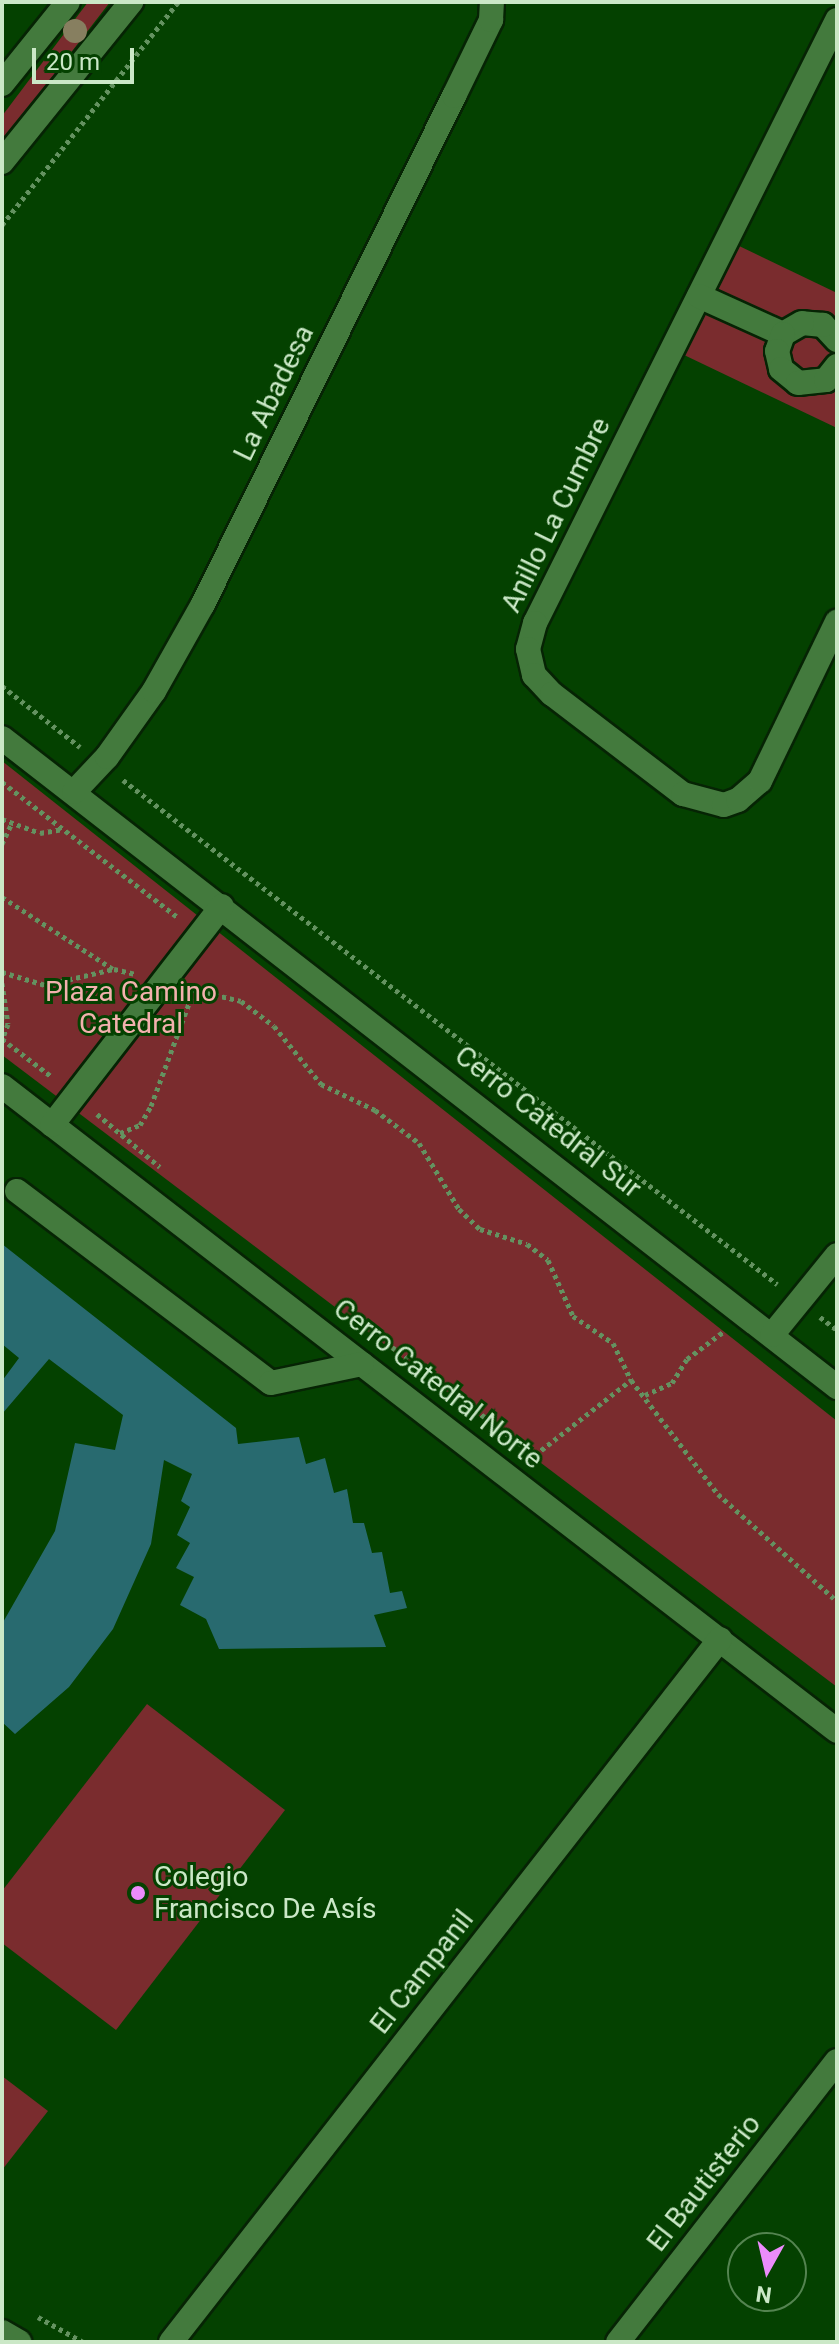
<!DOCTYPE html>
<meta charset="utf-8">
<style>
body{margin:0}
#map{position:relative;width:839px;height:2344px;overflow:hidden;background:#044100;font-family:Roboto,sans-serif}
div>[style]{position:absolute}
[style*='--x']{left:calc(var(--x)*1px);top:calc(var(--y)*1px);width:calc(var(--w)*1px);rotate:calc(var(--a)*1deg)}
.green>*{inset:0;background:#7a2c2e}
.building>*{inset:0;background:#286a6f}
.path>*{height:5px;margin-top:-2.5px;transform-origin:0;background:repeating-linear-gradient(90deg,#649260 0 4px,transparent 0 8px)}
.roads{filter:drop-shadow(2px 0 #062404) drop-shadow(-2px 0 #062404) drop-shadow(0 2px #062404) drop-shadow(0 -2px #062404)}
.minor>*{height:24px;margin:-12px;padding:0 12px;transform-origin:12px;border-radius:12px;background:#437a3d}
.trees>*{width:24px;height:24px;margin:-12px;border-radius:50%;background:#877f60}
.dots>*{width:22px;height:22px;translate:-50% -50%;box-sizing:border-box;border:4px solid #044100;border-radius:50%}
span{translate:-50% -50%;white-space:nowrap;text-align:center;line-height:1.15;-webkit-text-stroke:6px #044100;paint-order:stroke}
.street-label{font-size:28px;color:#cbe8c7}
.park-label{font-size:28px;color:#f3b1ae}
.poi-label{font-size:28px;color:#cbe8c7}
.left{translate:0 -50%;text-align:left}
.frame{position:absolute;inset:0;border:4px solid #cbe8c7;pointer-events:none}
.north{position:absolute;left:727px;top:2232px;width:80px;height:80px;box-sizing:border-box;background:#044100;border:2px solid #548450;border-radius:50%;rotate:188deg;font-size:22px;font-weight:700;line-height:32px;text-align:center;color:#cbe8c7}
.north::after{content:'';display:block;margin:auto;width:28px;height:36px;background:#ec8cfb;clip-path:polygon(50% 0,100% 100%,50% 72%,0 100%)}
.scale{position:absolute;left:32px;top:48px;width:102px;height:36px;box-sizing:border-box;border:4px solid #cbe8c7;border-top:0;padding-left:10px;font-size:24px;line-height:28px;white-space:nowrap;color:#cbe8c7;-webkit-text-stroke:6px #044100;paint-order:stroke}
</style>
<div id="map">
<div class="green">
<i style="clip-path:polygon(88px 2px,110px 2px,2px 142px,2px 116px)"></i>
<i style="clip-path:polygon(735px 244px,837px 293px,837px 428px,682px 354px)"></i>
<i style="clip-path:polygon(2px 761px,837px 1421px,837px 1687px,2px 1055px)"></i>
<i style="clip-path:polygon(147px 1704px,285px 1810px,116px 2030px,2px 1943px,2px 1891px)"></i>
<i style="clip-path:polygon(2px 2076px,48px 2111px,2px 2170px)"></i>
</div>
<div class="building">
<i style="clip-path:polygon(2px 1244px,236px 1428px,238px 1444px,299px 1437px,306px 1464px,325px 1458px,334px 1493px,347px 1489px,353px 1523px,364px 1523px,372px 1553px,382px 1552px,390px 1593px,402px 1591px,407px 1608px,374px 1615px,386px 1647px,219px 1649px,206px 1619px,180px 1605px,194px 1577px,176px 1568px,190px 1543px,177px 1535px,190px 1507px,181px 1501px,192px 1474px,164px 1460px,151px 1544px,113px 1629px,69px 1687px,15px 1734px,2px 1722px,2px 1624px,55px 1531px,75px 1443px,115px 1450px,123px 1415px,49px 1359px,2px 1414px,2px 1381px,19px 1358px,2px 1344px)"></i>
</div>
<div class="path">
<i style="--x:2;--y:225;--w:284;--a:-51.7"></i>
<i style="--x:2;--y:686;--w:99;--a:38"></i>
<i style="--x:123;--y:780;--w:826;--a:37.62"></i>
<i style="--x:2;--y:782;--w:221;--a:37.6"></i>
<i style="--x:2;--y:819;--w:40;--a:20.2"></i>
<i style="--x:40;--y:833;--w:22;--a:-10"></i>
<i style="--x:2;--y:844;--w:21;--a:-65"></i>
<i style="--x:2;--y:897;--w:132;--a:33"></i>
<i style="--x:2;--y:972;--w:45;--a:16.8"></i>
<i style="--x:45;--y:985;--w:71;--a:-13.1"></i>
<i style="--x:114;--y:969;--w:22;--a:13"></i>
<i style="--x:2;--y:983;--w:41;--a:81.7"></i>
<i style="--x:8;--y:1024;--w:17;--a:111"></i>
<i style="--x:191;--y:989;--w:51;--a:13.5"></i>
<i style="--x:241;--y:1001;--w:41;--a:37.1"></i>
<i style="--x:274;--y:1026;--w:75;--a:51"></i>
<i style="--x:321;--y:1084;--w:60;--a:25.7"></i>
<i style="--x:375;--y:1110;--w:55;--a:36.9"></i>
<i style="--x:419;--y:1143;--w:77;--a:58.8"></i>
<i style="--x:459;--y:1209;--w:29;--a:44"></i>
<i style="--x:480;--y:1229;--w:49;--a:17.7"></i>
<i style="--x:527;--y:1244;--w:26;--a:37"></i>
<i style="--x:548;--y:1260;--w:61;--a:65.9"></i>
<i style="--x:573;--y:1316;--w:48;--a:34"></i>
<i style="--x:613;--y:1343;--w:41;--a:64.1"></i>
<i style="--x:631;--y:1380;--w:143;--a:52.7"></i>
<i style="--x:718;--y:1494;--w:160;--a:42"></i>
<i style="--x:2;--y:1039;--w:63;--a:37.2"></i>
<i style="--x:97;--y:1114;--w:82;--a:40.1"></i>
<i style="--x:120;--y:1133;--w:22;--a:-22"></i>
<i style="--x:140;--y:1125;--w:22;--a:-60"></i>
<i style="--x:151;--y:1106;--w:118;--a:-69.7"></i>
<i style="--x:820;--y:1317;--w:21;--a:37"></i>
<i style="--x:392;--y:1347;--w:179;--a:37.1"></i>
<i style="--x:535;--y:1455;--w:122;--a:-38"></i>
<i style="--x:645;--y:1395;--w:30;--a:-24"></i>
<i style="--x:672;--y:1383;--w:28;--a:-58"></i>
<i style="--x:687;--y:1359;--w:45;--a:-36.9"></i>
<i style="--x:38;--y:2317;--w:51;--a:29.1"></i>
</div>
<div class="roads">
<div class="minor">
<i style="--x:837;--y:20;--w:674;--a:116.6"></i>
<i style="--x:535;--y:623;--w:27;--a:105"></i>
<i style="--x:528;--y:649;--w:27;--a:77"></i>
<i style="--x:534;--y:675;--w:26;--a:47"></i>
<i style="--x:552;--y:694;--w:165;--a:37.4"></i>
<i style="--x:683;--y:794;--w:42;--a:15"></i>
<i style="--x:724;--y:805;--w:15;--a:-20"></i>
<i style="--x:738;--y:800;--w:29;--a:-41"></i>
<i style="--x:760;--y:781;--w:177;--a:-64.2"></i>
<i style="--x:2;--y:84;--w:105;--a:-51.2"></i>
<i style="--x:2;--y:162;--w:206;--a:-51.1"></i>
<i style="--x:699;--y:296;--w:92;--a:24.3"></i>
<i style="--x:837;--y:340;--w:21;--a:-133"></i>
<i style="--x:823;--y:325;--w:21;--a:-175"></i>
<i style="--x:802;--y:323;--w:22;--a:150"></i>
<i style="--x:783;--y:334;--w:18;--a:109"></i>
<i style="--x:777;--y:351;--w:18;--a:77"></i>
<i style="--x:781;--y:369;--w:22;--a:39"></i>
<i style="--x:798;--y:383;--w:28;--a:-6"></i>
<i style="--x:826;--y:380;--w:18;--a:-52"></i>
<i style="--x:2;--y:738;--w:1058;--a:37.86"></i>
<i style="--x:74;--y:792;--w:48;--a:-46.7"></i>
<i style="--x:107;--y:757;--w:81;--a:-54.5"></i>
<i style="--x:154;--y:691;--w:100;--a:-60.6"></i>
<i style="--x:203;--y:604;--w:567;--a:-63.71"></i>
<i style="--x:454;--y:96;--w:85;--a:-64"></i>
<i style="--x:491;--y:20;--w:18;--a:-87"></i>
<i style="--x:2;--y:1086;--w:1055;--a:37.68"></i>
<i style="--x:52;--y:1125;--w:277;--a:-52.2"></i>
<i style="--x:17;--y:1191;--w:318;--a:37.1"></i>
<i style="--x:271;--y:1383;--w:93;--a:-11.8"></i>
<i style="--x:772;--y:1335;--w:103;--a:-50.9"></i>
<i style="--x:2;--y:2332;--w:20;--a:30"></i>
<i style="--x:171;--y:2342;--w:892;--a:-52.01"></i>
<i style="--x:618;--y:2342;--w:356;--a:-52.1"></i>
</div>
</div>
<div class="trees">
<i style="left:75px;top:31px"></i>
</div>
<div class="dots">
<i style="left:138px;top:1893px;background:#ec8cfb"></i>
</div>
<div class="street-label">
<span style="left:274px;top:393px;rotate:-64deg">La Abadesa</span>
<span style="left:556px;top:515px;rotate:-64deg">Anillo La Cumbre</span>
<span style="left:548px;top:1122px;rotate:38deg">Cerro Catedral Sur</span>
<span style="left:438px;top:1384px;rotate:38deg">Cerro Catedral Norte</span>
<span style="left:422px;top:1972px;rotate:-52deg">El Campanil</span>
<span style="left:704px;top:2183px;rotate:-52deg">El Bautisterio</span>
</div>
<div class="park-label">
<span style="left:131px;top:1008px">Plaza Camino<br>Catedral</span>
</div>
<div class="poi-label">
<span class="left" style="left:154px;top:1893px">Colegio<br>Francisco De Asís</span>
</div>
<div class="frame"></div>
<div class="north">N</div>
<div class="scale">20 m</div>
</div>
